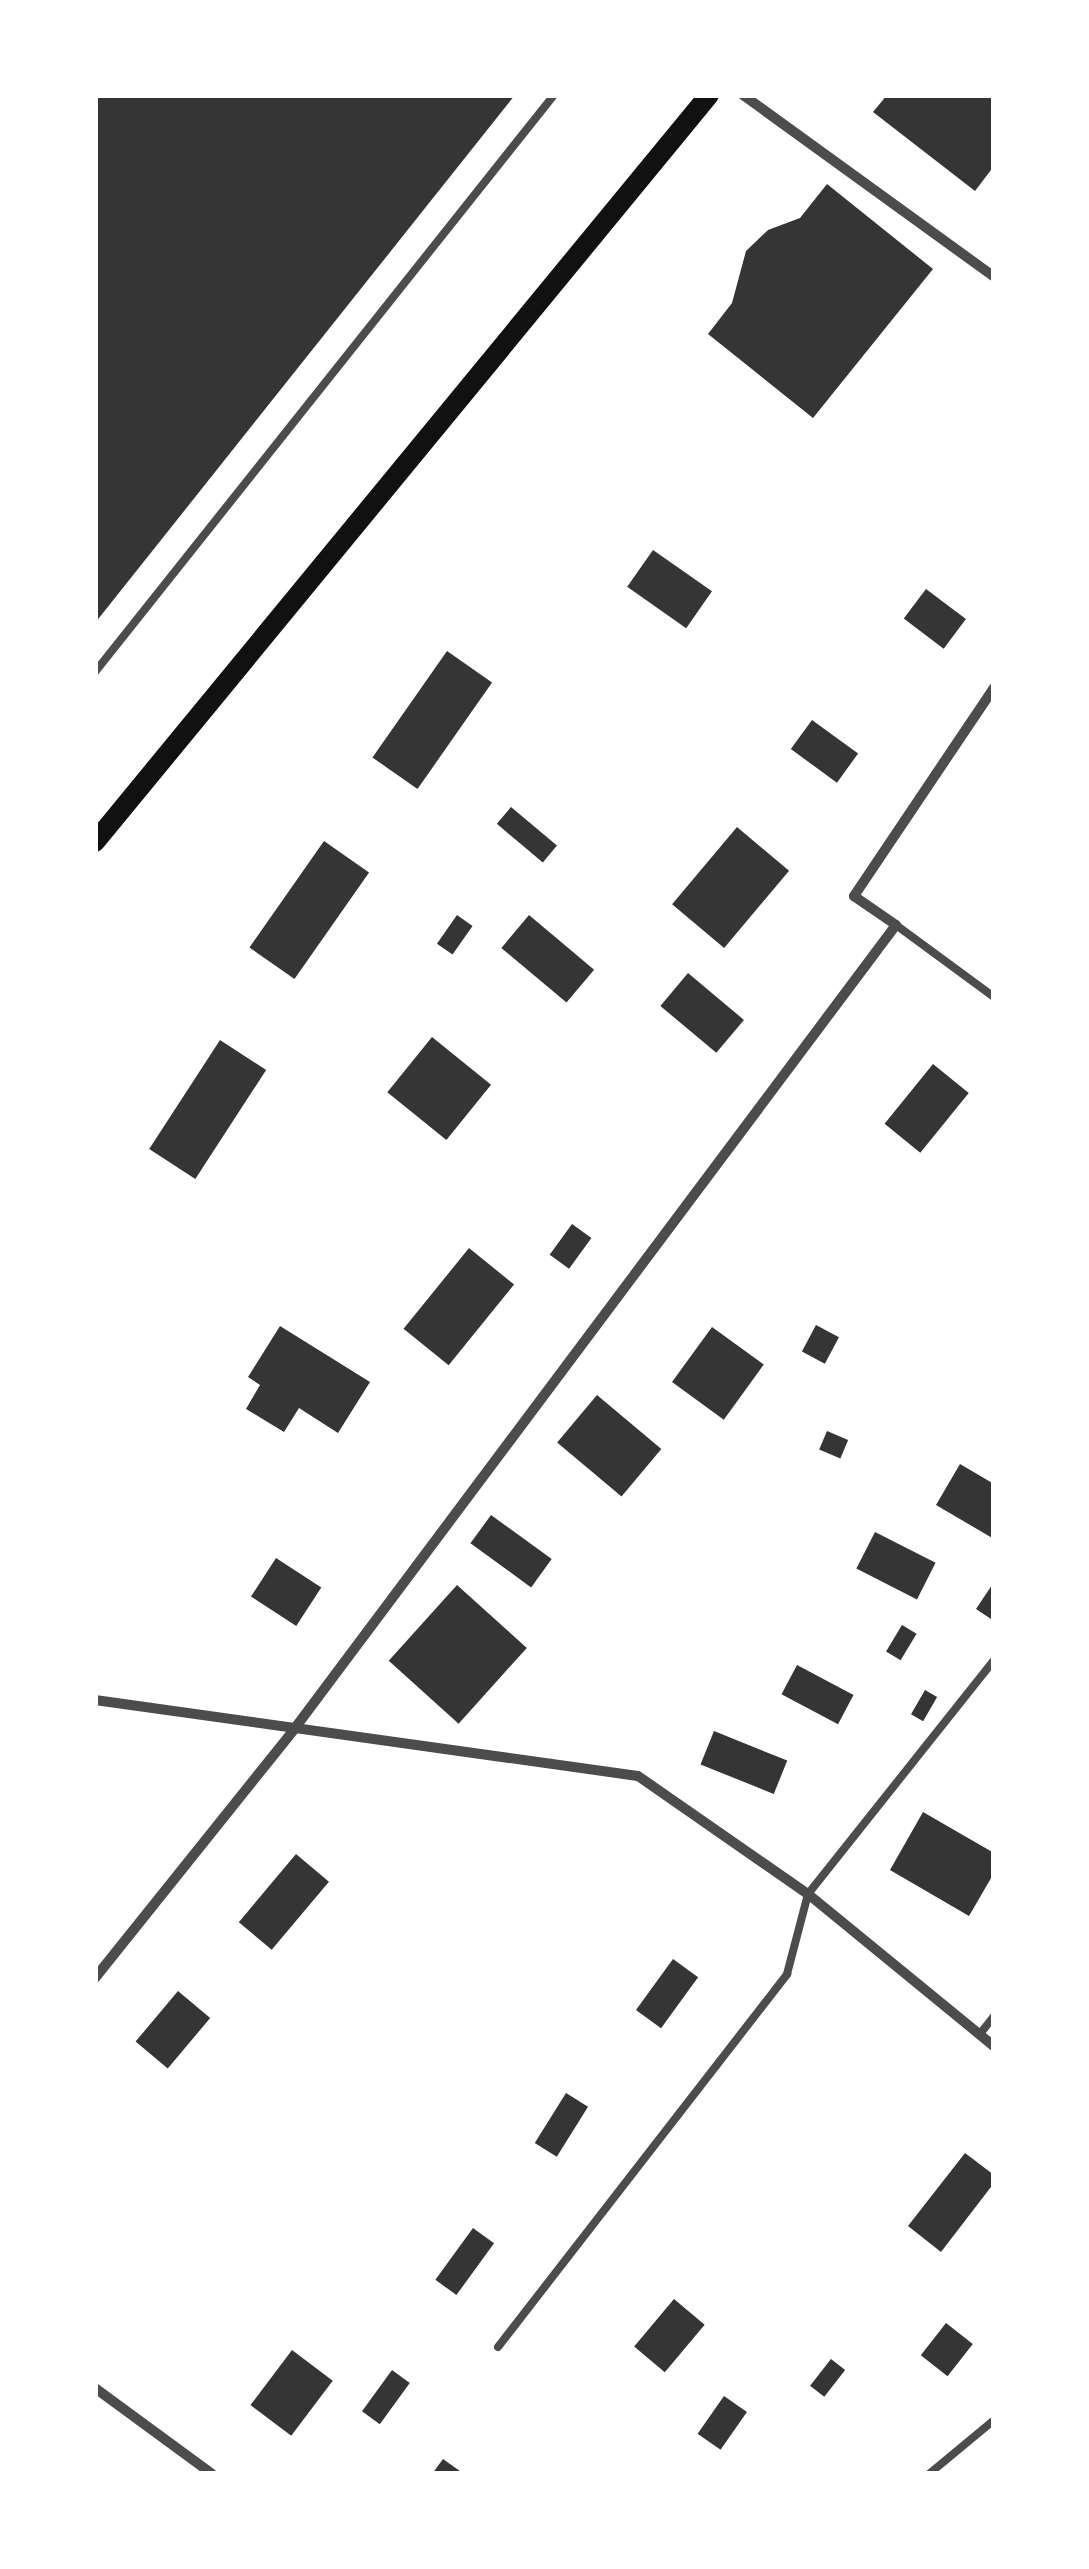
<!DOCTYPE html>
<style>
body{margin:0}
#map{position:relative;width:1089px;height:2569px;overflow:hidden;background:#fff;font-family:"Sofia Sans Condensed",sans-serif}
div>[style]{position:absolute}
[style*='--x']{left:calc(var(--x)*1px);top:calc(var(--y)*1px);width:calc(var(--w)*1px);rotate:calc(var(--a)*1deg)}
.building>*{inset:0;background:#353535;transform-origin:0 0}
.service>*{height:8px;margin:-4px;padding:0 4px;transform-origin:4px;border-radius:4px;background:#4c4c4c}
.minor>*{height:10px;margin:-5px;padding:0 5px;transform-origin:5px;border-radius:5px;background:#4c4c4c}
.secondary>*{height:20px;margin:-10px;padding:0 10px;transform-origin:10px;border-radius:10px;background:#111}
span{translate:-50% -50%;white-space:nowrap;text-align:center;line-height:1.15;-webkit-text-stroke:8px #fff;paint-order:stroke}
.frame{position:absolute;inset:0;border:98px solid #fff;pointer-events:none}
</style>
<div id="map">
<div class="building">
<i style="clip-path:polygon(95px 95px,515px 95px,95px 623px)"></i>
<i style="clip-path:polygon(887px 95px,994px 95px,994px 166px,975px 191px,873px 112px)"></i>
<i style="clip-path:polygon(827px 184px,933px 269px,813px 418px,708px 334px,732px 303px,746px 251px,768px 230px,800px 218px)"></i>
<i style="left:653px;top:550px;width:72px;height:45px;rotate:35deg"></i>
<i style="left:926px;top:589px;width:50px;height:37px;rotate:37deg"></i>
<i style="left:447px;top:651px;width:55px;height:130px;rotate:35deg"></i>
<i style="left:812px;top:720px;width:57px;height:36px;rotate:36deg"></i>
<i style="left:511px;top:807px;width:60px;height:22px;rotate:40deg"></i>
<i style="left:737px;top:827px;width:68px;height:101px;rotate:40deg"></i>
<i style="left:324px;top:841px;width:55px;height:130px;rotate:35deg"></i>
<i style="left:457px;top:915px;width:19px;height:35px;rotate:35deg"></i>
<i style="left:529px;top:915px;width:85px;height:43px;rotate:40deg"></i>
<i style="left:688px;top:973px;width:73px;height:43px;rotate:40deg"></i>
<i style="left:432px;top:1037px;width:76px;height:71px;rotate:39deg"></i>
<i style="left:220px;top:1040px;width:55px;height:130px;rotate:33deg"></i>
<i style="left:933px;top:1064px;width:46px;height:77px;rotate:39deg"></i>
<i style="left:572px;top:1224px;width:24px;height:38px;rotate:36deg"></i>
<i style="left:469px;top:1248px;width:58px;height:104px;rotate:39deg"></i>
<i style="left:816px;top:1325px;width:26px;height:30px;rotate:28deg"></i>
<i style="clip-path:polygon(280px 1326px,370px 1382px,338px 1433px,299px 1408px,284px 1432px,246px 1409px,260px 1385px,248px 1377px)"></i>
<i style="left:712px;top:1327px;width:64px;height:68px;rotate:36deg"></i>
<i style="left:597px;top:1395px;width:84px;height:62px;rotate:40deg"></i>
<i style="left:827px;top:1431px;width:23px;height:20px;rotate:23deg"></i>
<i style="clip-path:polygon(960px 1464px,994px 1484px,994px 1539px,936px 1505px)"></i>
<i style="left:491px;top:1515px;width:75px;height:35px;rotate:36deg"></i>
<i style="left:875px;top:1532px;width:68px;height:41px;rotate:27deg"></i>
<i style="left:276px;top:1558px;width:54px;height:46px;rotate:33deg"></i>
<i style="clip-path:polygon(994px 1582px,994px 1621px,976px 1609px)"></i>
<i style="left:457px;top:1585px;width:94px;height:102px;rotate:42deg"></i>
<i style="left:902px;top:1625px;width:17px;height:31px;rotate:31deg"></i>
<i style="left:797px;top:1665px;width:64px;height:33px;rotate:28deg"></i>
<i style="left:925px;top:1690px;width:14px;height:28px;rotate:30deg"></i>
<i style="left:714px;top:1731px;width:79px;height:36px;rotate:22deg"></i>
<i style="clip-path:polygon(923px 1812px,994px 1853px,994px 1873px,969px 1916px,890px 1870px)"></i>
<i style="left:296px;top:1854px;width:43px;height:89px;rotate:40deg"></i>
<i style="left:673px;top:1959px;width:31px;height:63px;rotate:36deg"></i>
<i style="left:178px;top:1991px;width:42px;height:66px;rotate:40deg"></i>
<i style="left:566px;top:2093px;width:26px;height:59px;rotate:32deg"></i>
<i style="clip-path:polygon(965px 2153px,994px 2175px,994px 2183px,941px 2252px,908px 2226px)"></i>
<i style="left:473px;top:2228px;width:26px;height:64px;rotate:36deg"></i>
<i style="left:674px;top:2299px;width:40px;height:62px;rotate:40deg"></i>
<i style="left:946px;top:2323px;width:34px;height:41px;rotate:38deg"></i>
<i style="left:292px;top:2350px;width:51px;height:69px;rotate:37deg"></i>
<i style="left:831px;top:2359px;width:18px;height:34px;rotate:38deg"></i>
<i style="left:392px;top:2370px;width:22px;height:51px;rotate:36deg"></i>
<i style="left:724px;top:2396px;width:28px;height:46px;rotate:35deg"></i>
<i style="clip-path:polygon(443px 2459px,464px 2474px,432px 2474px)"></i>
</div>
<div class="service">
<i style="--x:95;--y:672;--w:737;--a:-51.5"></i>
<i style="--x:896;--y:925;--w:122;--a:36.3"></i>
<i style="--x:980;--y:2034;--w:23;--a:-52"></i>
<i style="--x:498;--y:2347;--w:472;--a:-52.2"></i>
<i style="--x:787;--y:1974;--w:83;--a:-75.3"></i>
<i style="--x:808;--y:1894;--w:299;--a:-51.5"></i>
<i style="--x:929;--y:2474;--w:85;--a:-39.7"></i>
</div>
<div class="minor">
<i style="--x:743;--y:95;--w:310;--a:35.9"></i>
<i style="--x:95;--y:1700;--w:548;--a:7.97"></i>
<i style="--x:638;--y:1776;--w:207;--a:34.8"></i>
<i style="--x:808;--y:1894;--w:240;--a:39.3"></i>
<i style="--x:95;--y:1978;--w:320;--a:-51.3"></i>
<i style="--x:295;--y:1728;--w:1003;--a:-53.19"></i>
<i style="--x:896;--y:925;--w:51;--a:-145.4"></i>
<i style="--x:854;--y:896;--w:251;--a:-56.1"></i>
<i style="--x:95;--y:2388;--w:145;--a:36.3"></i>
</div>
<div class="secondary">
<i style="--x:95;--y:842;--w:967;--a:-50.58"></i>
</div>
<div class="frame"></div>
</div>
